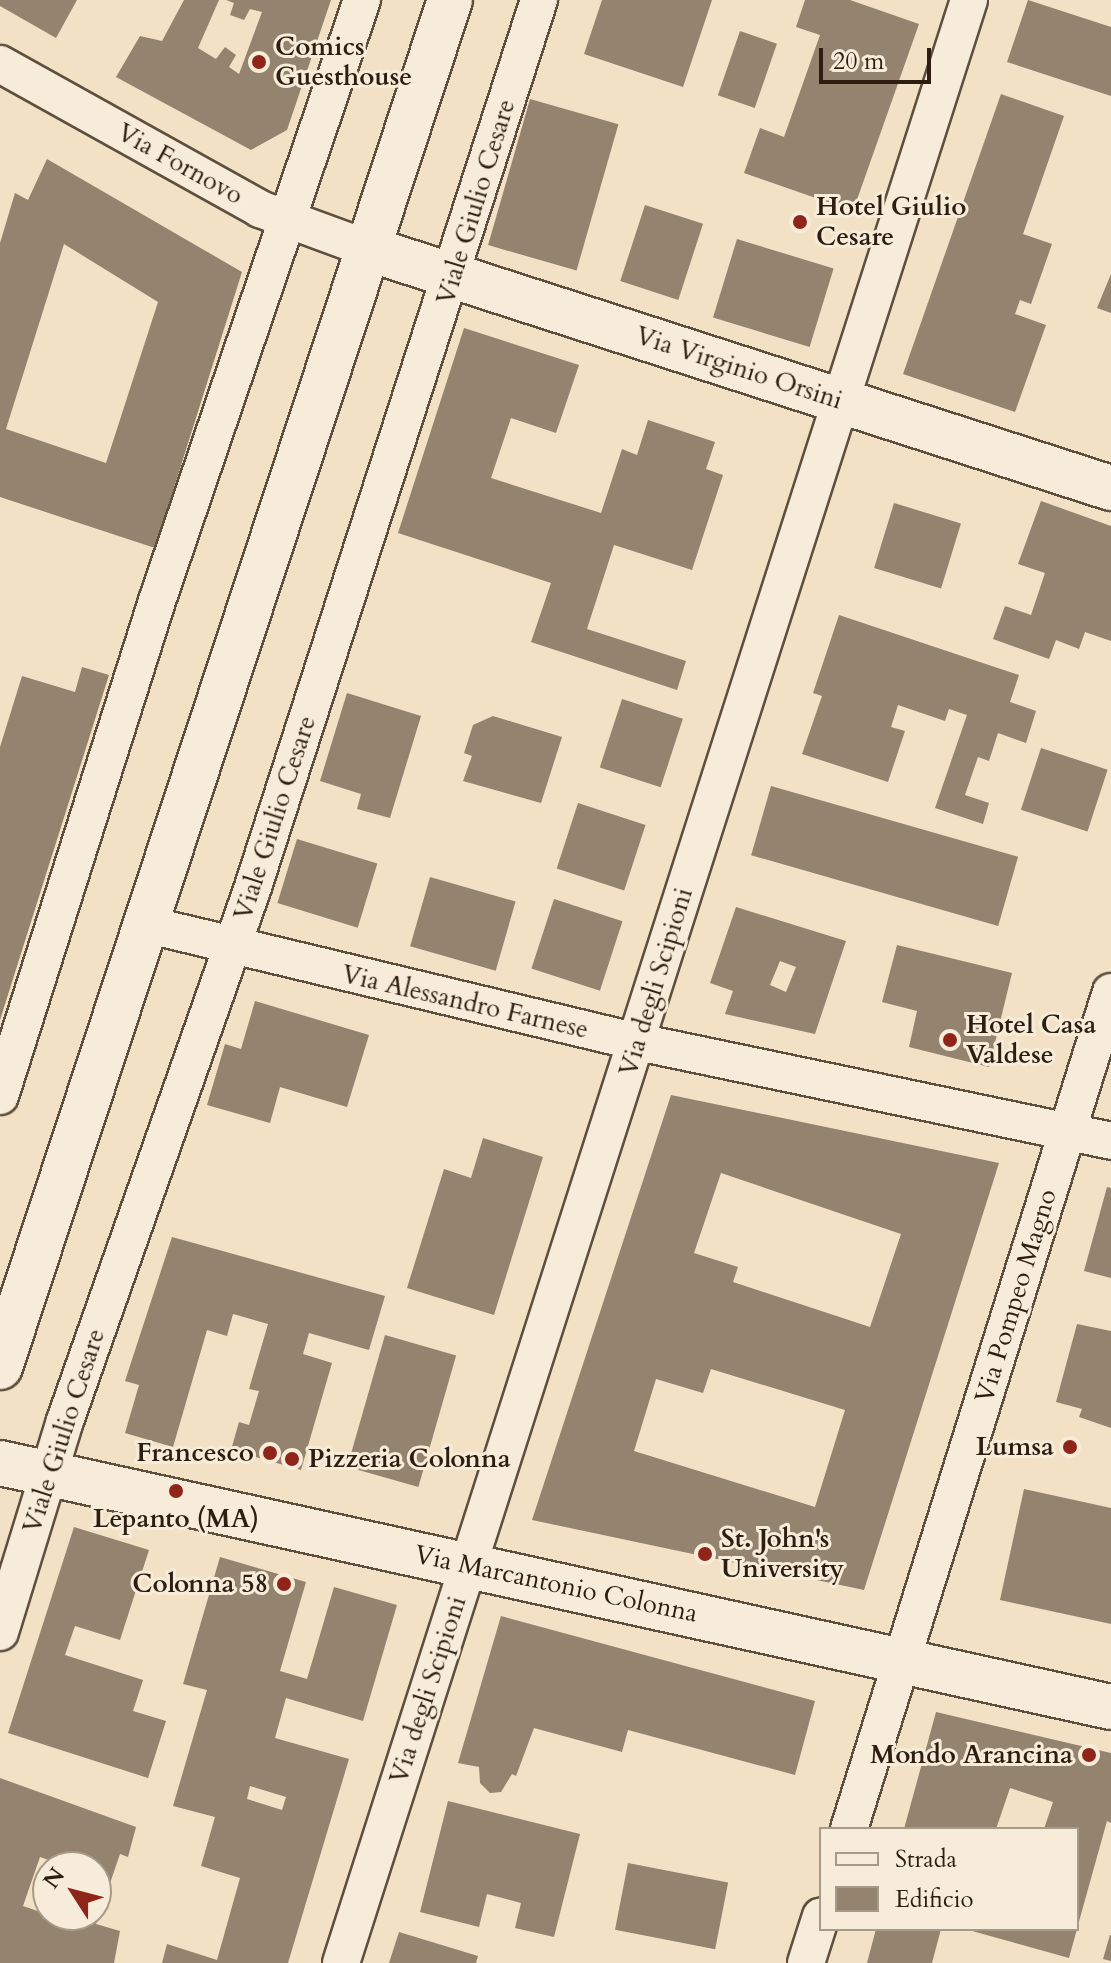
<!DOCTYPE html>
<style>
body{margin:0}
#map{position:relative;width:1111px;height:1963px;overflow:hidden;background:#f2e1c5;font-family:Cardo,serif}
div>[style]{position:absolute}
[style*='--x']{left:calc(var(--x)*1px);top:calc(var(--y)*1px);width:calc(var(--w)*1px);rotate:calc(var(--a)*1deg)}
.building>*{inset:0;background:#93836f;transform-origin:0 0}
.roads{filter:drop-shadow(2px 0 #5e4f3e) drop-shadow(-2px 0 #5e4f3e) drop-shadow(0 2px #5e4f3e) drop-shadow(0 -2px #5e4f3e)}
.street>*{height:36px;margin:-18px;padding:0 18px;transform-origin:18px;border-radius:18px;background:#f7ecd9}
.secondary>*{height:44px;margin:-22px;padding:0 22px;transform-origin:22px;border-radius:22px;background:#f7ecd9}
.dots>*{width:22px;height:22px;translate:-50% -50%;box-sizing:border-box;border:4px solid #f7ecd9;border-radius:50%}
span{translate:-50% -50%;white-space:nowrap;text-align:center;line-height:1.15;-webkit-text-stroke:6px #f7ecd9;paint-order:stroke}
.poi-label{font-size:26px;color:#2d1e11;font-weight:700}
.left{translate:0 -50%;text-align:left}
.right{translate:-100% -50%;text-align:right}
.street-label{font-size:26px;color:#2d1e11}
.legend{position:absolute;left:819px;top:1827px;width:260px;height:104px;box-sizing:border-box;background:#f7ecd9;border:2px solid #a69a89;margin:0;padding:10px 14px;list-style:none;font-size:24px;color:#2d1e11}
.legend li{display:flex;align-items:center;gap:16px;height:40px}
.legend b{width:40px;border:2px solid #a69a89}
.north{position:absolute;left:32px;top:1851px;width:80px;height:80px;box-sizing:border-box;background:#f7ecd9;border:2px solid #a69a89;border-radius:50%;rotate:306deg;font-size:22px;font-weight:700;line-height:32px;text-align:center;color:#2d1e11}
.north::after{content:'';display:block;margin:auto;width:28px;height:36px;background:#8f2418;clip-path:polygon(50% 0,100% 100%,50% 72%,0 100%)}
.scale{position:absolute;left:819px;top:48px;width:112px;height:36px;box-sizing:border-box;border:4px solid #2d1e11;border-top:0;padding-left:10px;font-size:24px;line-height:28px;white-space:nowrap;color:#2d1e11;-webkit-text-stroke:6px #f7ecd9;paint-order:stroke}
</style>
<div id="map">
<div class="building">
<i style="clip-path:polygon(0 0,77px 0,56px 38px,0 6px)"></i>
<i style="clip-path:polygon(184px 0,219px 0,198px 48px,216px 59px,225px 47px,236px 55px,229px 67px,239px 74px,262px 12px,250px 9px,244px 20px,230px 15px,234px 3px,226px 0,331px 0,287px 130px,251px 150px,116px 77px,140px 36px,162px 41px)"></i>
<i style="clip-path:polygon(602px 0,712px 0,683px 87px,584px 54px)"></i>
<i style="clip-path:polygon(805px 0,850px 0,919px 24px,853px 211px,744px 173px,760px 128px,784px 137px,820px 35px,796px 27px)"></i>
<i style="clip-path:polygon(1028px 0,1111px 27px,1111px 96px,1007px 62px)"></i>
<i style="left:740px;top:31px;width:39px;height:68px;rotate:19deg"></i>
<i style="clip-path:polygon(1001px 94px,1064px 116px,1023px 234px,1052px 244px,1031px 304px,1020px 300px,1015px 314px,1046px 325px,1015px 412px,903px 374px)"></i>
<i style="left:530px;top:99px;width:92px;height:152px;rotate:16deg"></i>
<i style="clip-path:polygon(evenodd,47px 159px,242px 272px,155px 548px,0 497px,0 243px,15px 193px,28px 200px,47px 159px,64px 244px,158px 302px,106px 463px,6px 429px,64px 244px)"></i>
<i style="left:645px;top:205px;width:61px;height:80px;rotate:18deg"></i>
<i style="left:737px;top:239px;width:101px;height:82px;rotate:17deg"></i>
<i style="clip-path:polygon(1111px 274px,1111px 313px,1097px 308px)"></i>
<i style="clip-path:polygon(464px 328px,579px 365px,556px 433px,511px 418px,491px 478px,601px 513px,622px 449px,637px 455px,648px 420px,715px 442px,706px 469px,723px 475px,692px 570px,614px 545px,587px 629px,686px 661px,677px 690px,531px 642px,551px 583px,398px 533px)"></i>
<i style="clip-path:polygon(1041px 501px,1111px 526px,1111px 641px,1085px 632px,1079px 649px,1056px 640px,1049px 659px,993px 639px,1005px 606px,1031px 615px,1045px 573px,1018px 564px)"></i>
<i style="left:894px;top:503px;width:70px;height:68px;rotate:17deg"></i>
<i style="clip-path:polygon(839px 615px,1019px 675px,1010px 702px,1036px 711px,1026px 743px,998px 733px,989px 761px,978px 757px,965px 795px,989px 803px,983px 824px,935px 808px,967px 715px,949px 709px,945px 721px,898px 705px,891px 727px,905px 731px,888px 782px,802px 754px,822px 696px,813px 693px)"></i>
<i style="clip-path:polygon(82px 667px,109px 675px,0 1020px,0 747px,22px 676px,75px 692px)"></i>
<i style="clip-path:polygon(347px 693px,421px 716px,390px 818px,357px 809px,361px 794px,320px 781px)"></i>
<i style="left:622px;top:699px;width:64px;height:72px;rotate:18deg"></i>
<i style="clip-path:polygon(493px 716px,562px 737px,541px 803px,463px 781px,472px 756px,464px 753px,473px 725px)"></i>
<i style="left:1041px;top:748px;width:70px;height:65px;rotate:18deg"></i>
<i style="left:771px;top:786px;width:257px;height:72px;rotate:16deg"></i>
<i style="left:578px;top:803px;width:71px;height:69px;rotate:18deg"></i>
<i style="left:297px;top:839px;width:84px;height:67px;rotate:17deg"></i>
<i style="left:430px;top:877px;width:89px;height:72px;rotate:16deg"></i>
<i style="left:554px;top:899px;width:72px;height:73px;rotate:18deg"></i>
<i style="clip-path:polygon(evenodd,736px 907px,846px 941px,815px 1034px,725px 1014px,733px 991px,710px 983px,736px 907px,780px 961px,796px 967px,786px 992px,770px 985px,780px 961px)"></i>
<i style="clip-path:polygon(897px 945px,1012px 973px,989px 1067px,909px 1047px,917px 1011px,882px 1002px)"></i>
<i style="clip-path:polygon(255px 1001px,369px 1035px,347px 1107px,280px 1087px,270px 1123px,207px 1105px,225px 1044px,241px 1049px)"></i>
<i style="clip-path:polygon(evenodd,671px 1095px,999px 1163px,864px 1590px,532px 1520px,671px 1095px,721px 1173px,901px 1234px,870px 1327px,733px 1282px,738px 1267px,694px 1253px,721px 1173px,671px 1095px,711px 1369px,845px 1410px,815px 1507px,634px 1451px,656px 1379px,703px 1393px,711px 1369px)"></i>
<i style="clip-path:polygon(483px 1138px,543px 1157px,494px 1315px,407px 1288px,444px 1169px,471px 1178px)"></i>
<i style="clip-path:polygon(1107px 1187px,1111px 1188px,1111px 1278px,1084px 1271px)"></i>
<i style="clip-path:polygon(172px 1237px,385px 1296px,369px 1350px,309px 1333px,303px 1354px,332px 1363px,301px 1470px,231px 1450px,239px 1422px,249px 1425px,259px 1391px,249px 1389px,268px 1324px,233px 1314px,227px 1336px,207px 1330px,173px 1447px,125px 1433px,139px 1385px,125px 1381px)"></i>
<i style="clip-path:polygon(1077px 1324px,1111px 1331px,1111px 1428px,1079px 1417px,1082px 1409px,1056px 1402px)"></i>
<i style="left:385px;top:1335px;width:74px;height:137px;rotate:16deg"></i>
<i style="clip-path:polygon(1024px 1489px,1111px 1508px,1111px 1624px,1000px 1600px)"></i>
<i style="clip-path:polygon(74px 1527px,149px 1550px,120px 1640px,75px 1626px,65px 1655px,143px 1680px,133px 1711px,166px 1721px,148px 1778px,8px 1733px)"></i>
<i style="clip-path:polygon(evenodd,220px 1557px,306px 1582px,280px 1671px,307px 1679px,334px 1587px,397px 1605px,363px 1721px,286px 1698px,275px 1738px,349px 1759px,288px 1963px,162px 1963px,167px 1944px,217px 1960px,240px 1878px,201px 1866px,215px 1817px,173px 1806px,207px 1690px,183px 1684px,220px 1557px,250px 1786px,286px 1797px,282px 1810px,247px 1799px,250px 1786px)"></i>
<i style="clip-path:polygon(501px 1616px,815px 1701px,795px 1775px,628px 1730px,622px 1752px,534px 1728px,516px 1776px,512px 1774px,501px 1792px,490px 1793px,480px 1783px,479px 1767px,458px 1763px)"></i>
<i style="clip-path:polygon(936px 1712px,1111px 1753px,1111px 1823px,1107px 1821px,1078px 1925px,1077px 1829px,1044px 1829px,1053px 1802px,1010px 1788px,996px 1829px,904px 1829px)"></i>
<i style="clip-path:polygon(evenodd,0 1778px,136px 1827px,128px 1857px,120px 1854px,96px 1924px,120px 1931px,114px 1963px,0 1963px,0 1778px,40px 1857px,69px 1867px,96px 1867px,96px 1915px,61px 1919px,23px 1906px,40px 1857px)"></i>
<i style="clip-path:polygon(448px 1801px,580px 1834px,554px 1937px,515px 1928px,521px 1903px,487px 1894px,479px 1927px,420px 1912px)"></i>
<i style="left:628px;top:1863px;width:102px;height:68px;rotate:11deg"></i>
<i style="clip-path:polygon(876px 1929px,941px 1929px,932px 1963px,867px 1963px)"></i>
<i style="clip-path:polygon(965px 1929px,1077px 1929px,1069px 1958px)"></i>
<i style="clip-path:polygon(399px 1932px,478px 1956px,476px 1963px,389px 1963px)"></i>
<i style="clip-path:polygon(1110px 1935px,1111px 1935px,1111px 1961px,1103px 1959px)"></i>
</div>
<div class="roads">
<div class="street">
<i style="--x:0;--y:64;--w:298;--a:29.1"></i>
<i style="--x:260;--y:209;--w:113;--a:20.2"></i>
<i style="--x:149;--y:925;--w:503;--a:13.46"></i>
<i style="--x:638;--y:1042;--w:483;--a:11.8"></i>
<i style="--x:0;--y:1096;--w:519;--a:-72.4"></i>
<i style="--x:157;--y:601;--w:635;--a:-71.17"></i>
<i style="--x:0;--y:1632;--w:221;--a:-72.9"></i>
<i style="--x:65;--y:1421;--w:566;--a:-70.6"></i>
<i style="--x:253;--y:887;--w:932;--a:-72.13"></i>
<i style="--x:849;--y:1829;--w:877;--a:-72.62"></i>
<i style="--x:341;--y:1963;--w:2061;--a:-72.26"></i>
<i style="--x:806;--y:1963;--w:49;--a:-72.3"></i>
</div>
<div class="secondary">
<i style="--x:366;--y:248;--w:783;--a:17.86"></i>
<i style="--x:0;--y:1367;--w:1439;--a:-71.78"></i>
<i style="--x:0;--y:1463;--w:1137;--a:12.39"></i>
</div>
</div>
<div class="dots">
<i style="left:259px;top:62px;background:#8f2418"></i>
<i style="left:800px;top:222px;background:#8f2418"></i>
<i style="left:950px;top:1040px;background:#8f2418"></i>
<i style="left:1070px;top:1447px;background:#8f2418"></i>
<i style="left:270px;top:1453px;background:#8f2418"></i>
<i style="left:292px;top:1459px;background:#8f2418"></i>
<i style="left:176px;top:1491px;background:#8f2418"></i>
<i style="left:705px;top:1554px;background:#8f2418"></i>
<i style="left:284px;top:1584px;background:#8f2418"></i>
<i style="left:1089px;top:1755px;background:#8f2418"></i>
</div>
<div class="poi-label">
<span class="left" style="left:275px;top:62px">Comics<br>Guesthouse</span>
<span class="left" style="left:816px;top:222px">Hotel Giulio<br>Cesare</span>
<span class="left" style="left:966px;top:1040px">Hotel Casa<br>Valdese</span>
<span class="right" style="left:1054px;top:1447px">Lumsa</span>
<span class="right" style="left:254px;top:1453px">Francesco</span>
<span class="left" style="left:308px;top:1459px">Pizzeria Colonna</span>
<span style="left:176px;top:1519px">Lepanto (MA)</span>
<span class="left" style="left:721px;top:1554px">St. John's<br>University</span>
<span class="right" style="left:268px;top:1584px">Colonna 58</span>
<span class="right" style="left:1073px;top:1755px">Mondo Arancina</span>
</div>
<div class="street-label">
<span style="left:180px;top:164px;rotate:29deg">Via Fornovo</span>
<span style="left:476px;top:202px;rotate:-73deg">Viale Giulio Cesare</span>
<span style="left:739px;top:368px;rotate:18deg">Via Virginio Orsini</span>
<span style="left:275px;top:818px;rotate:-72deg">Viale Giulio Cesare</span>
<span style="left:656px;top:982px;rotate:-73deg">Via degli Scipioni</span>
<span style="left:465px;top:1002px;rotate:13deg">Via Alessandro Farnese</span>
<span style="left:1016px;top:1296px;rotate:-73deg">Via Pompeo Magno</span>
<span style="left:64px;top:1431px;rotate:-72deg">Viale Giulio Cesare</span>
<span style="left:556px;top:1584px;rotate:12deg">Via Marcantonio Colonna</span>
<span style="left:428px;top:1690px;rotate:-72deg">Via degli Scipioni</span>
</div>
<ul class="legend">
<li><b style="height:10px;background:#f7ecd9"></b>Strada</li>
<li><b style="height:22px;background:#93836f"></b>Edificio</li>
</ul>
<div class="north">N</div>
<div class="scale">20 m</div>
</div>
